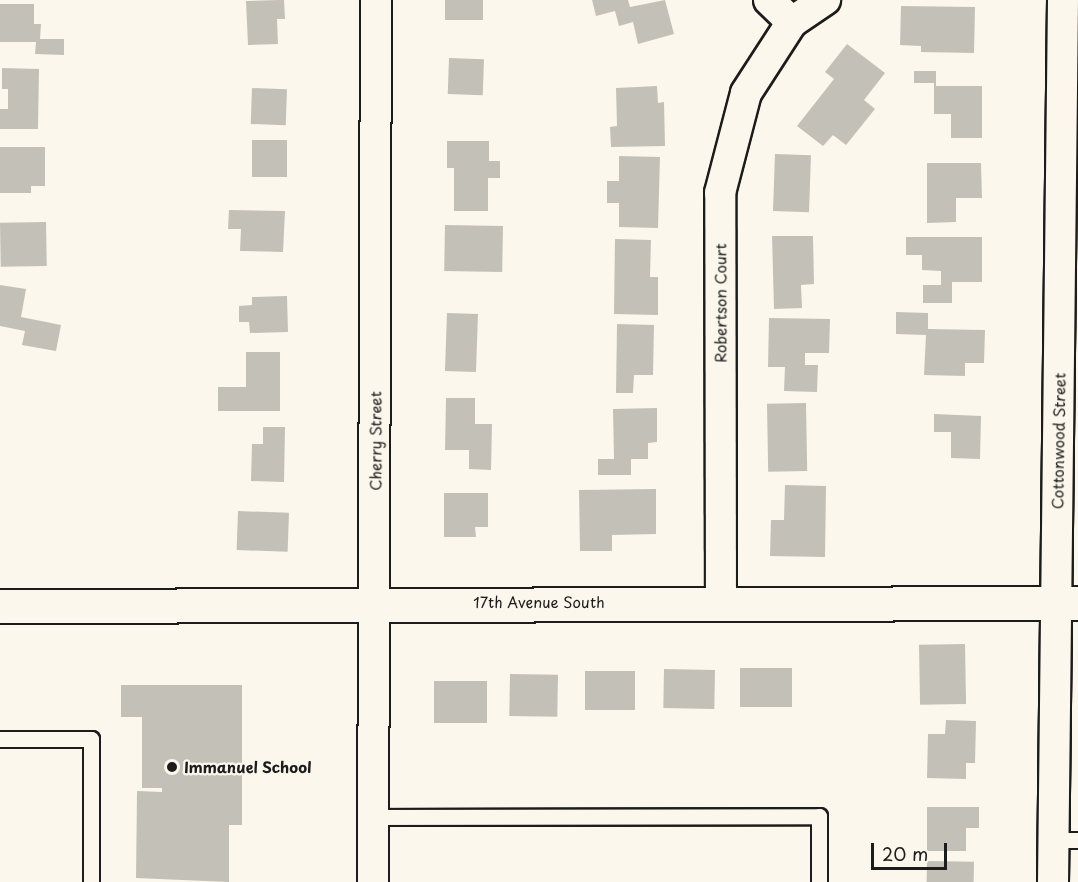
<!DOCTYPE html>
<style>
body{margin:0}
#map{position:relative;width:1078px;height:882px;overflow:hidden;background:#fbf7ec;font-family:"Playpen Sans",sans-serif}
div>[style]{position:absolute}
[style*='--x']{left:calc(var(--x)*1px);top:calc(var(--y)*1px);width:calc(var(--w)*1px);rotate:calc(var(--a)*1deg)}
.building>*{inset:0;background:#c3c0b8;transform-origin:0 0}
.roads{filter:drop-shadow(2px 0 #1c1c1c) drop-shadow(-2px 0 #1c1c1c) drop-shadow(0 2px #1c1c1c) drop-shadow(0 -2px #1c1c1c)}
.lane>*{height:15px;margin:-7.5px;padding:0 7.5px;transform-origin:7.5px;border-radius:7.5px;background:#fbf7ec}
.street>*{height:30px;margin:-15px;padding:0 15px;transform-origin:15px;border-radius:15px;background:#fbf7ec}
.secondary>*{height:33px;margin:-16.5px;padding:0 16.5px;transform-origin:16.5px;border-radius:16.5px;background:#fbf7ec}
.dots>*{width:16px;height:16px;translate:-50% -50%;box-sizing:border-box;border:3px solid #fbf7ec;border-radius:50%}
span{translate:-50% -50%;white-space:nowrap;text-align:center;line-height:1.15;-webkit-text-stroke:4.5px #fbf7ec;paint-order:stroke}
.street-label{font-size:15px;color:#1c1c1c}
.poi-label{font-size:15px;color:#1c1c1c;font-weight:700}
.left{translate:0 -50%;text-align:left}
.scale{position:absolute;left:871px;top:843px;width:76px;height:27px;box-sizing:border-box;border:3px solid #1c1c1c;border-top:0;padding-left:8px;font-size:18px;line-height:21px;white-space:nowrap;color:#1c1c1c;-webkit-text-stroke:4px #fbf7ec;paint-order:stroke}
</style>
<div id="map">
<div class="building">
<i style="clip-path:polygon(279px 0,284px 0,285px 19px,277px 19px,278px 44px,248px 45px,246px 1px)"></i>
<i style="left:445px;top:0;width:38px;height:20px"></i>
<i style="clip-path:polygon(592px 0,628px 0,630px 7px,665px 0,674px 34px,638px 44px,633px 22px,619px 26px,615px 11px,596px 16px)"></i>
<i style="clip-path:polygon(0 4px,34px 4px,34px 24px,41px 24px,40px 39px,64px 39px,64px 55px,35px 54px,36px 42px,0 42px)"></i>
<i style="clip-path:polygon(901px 6px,975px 7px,974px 53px,921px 52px,921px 46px,900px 45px)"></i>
<i style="clip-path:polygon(847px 44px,885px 73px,864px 100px,875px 109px,846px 145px,833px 135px,823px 146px,797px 126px,834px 79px,825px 72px)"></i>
<i style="left:449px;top:58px;width:35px;height:36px;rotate:2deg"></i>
<i style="clip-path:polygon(2px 68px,39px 69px,38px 129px,0 129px,0 109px,8px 109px,8px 89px,2px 89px)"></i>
<i style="clip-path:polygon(914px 71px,936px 71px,936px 86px,982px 86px,982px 138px,951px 138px,951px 114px,934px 114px,934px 83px,914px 83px)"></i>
<i style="clip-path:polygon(657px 86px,658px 103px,664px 102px,665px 146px,611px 147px,610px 127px,617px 126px,616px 88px)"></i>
<i style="left:252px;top:88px;width:35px;height:36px;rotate:2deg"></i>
<i style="left:287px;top:140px;width:37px;height:35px;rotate:90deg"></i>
<i style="clip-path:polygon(447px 141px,489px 141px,489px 161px,500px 161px,500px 178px,488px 178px,488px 211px,454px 211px,454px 168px,447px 168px)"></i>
<i style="clip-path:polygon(0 147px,45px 147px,45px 186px,31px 186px,31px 193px,0 193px)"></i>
<i style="left:775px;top:154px;width:36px;height:57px;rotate:2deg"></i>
<i style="clip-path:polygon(619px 156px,660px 157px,658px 228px,619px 227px,619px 203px,607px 203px,607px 181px,619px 181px)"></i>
<i style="clip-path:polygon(927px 163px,981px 163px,982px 198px,956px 198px,956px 222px,927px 223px)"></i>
<i style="clip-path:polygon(229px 210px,285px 211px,283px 252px,240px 251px,241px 229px,228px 229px)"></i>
<i style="left:46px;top:222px;width:44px;height:46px;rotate:89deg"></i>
<i style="left:445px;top:225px;width:58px;height:46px;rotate:1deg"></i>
<i style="clip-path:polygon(772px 236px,813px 236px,814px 284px,801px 285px,802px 308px,774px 309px)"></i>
<i style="clip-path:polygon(906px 237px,982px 237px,982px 282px,952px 282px,952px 303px,923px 303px,923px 285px,941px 285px,941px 271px,922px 270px,922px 255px,906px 255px)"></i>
<i style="clip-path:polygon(615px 239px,651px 240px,650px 277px,658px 277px,658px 315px,614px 314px)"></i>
<i style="clip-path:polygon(0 285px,26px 289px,21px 317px,61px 325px,56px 351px,22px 345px,25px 331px,0 326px)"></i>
<i style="clip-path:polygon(287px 296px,288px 332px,250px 333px,249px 322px,239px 322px,239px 306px,252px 305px,252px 297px)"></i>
<i style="clip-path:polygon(896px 312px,928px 313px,928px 329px,985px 330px,984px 363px,965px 363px,965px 376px,924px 375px,926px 335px,896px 334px)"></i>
<i style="left:447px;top:313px;width:31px;height:58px;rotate:2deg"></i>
<i style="clip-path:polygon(769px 318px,830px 319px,829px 353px,805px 353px,805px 365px,818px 365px,817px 392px,784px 391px,785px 367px,768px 367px)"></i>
<i style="clip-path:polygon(617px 324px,654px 325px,653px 375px,634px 375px,633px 393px,616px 393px)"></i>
<i style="clip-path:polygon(246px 352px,280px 352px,280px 411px,218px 411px,218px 387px,246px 387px)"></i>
<i style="clip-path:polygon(446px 398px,475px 398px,475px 424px,492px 424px,491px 470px,469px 469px,469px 450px,445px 450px)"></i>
<i style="left:806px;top:403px;width:68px;height:39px;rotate:89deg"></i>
<i style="clip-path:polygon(657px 408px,657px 442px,648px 443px,648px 459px,631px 459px,631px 475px,598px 475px,598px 459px,614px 459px,613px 409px)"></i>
<i style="clip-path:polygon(934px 414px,981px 416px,980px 459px,951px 458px,951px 432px,934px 432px)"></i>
<i style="clip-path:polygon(263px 427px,285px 427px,284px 482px,251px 481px,252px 444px,263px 444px)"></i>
<i style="clip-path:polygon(785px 485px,826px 486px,825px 557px,770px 556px,771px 520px,784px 520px)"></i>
<i style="clip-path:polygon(656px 489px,656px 534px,612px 535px,612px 551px,580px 551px,579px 490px)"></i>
<i style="clip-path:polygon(444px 493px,488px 493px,488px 527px,475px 527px,476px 537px,444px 537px)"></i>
<i style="left:238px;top:511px;width:51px;height:39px;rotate:2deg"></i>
<i style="left:965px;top:644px;width:60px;height:46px;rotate:89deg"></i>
<i style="left:740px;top:668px;width:52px;height:39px"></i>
<i style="left:664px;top:669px;width:51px;height:39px;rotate:1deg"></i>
<i style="left:585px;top:671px;width:50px;height:39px"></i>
<i style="left:510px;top:674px;width:48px;height:42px;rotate:1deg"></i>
<i style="left:434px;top:681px;width:53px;height:42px"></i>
<i style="clip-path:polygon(121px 685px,242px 685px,242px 825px,229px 825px,229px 882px,136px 878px,137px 791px,162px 792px,162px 788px,142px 788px,142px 717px,121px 717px)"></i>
<i style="clip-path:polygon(946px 720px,976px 721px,975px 763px,966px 763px,966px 779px,927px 778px,928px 734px,945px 734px)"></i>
<i style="clip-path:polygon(927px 807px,979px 807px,979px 828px,966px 828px,966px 851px,927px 851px)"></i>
<i style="left:927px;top:861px;width:47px;height:21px;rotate:1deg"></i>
</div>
<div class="roads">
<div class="lane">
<i style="--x:0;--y:739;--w:91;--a:0"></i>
<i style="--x:91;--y:739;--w:143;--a:90"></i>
<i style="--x:373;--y:817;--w:446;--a:-0.1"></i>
<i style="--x:819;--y:816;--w:66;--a:90"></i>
<i style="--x:1053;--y:840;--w:25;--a:0"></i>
</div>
<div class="street">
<i style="--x:769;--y:0;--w:32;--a:44"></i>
<i style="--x:792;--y:22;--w:40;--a:-34"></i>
<i style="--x:721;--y:602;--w:409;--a:-90.1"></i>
<i style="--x:720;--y:193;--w:103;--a:-75.4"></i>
<i style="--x:746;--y:93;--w:85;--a:-57.1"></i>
<i style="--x:373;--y:882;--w:882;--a:-89.81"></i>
<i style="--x:1053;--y:882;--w:882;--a:-89.35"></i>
</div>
<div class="secondary">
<i style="--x:0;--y:606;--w:1078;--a:-0.16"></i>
</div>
</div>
<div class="dots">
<i style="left:172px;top:767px;background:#1c1c1c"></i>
</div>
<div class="street-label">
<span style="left:720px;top:303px;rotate:-90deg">Robertson Court</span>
<span style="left:375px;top:441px;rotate:-90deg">Cherry Street</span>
<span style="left:1058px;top:441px;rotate:-89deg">Cottonwood Street</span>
<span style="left:539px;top:602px">17th Avenue South</span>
</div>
<div class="poi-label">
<span class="left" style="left:184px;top:767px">Immanuel School</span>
</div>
<div class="scale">20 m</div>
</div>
